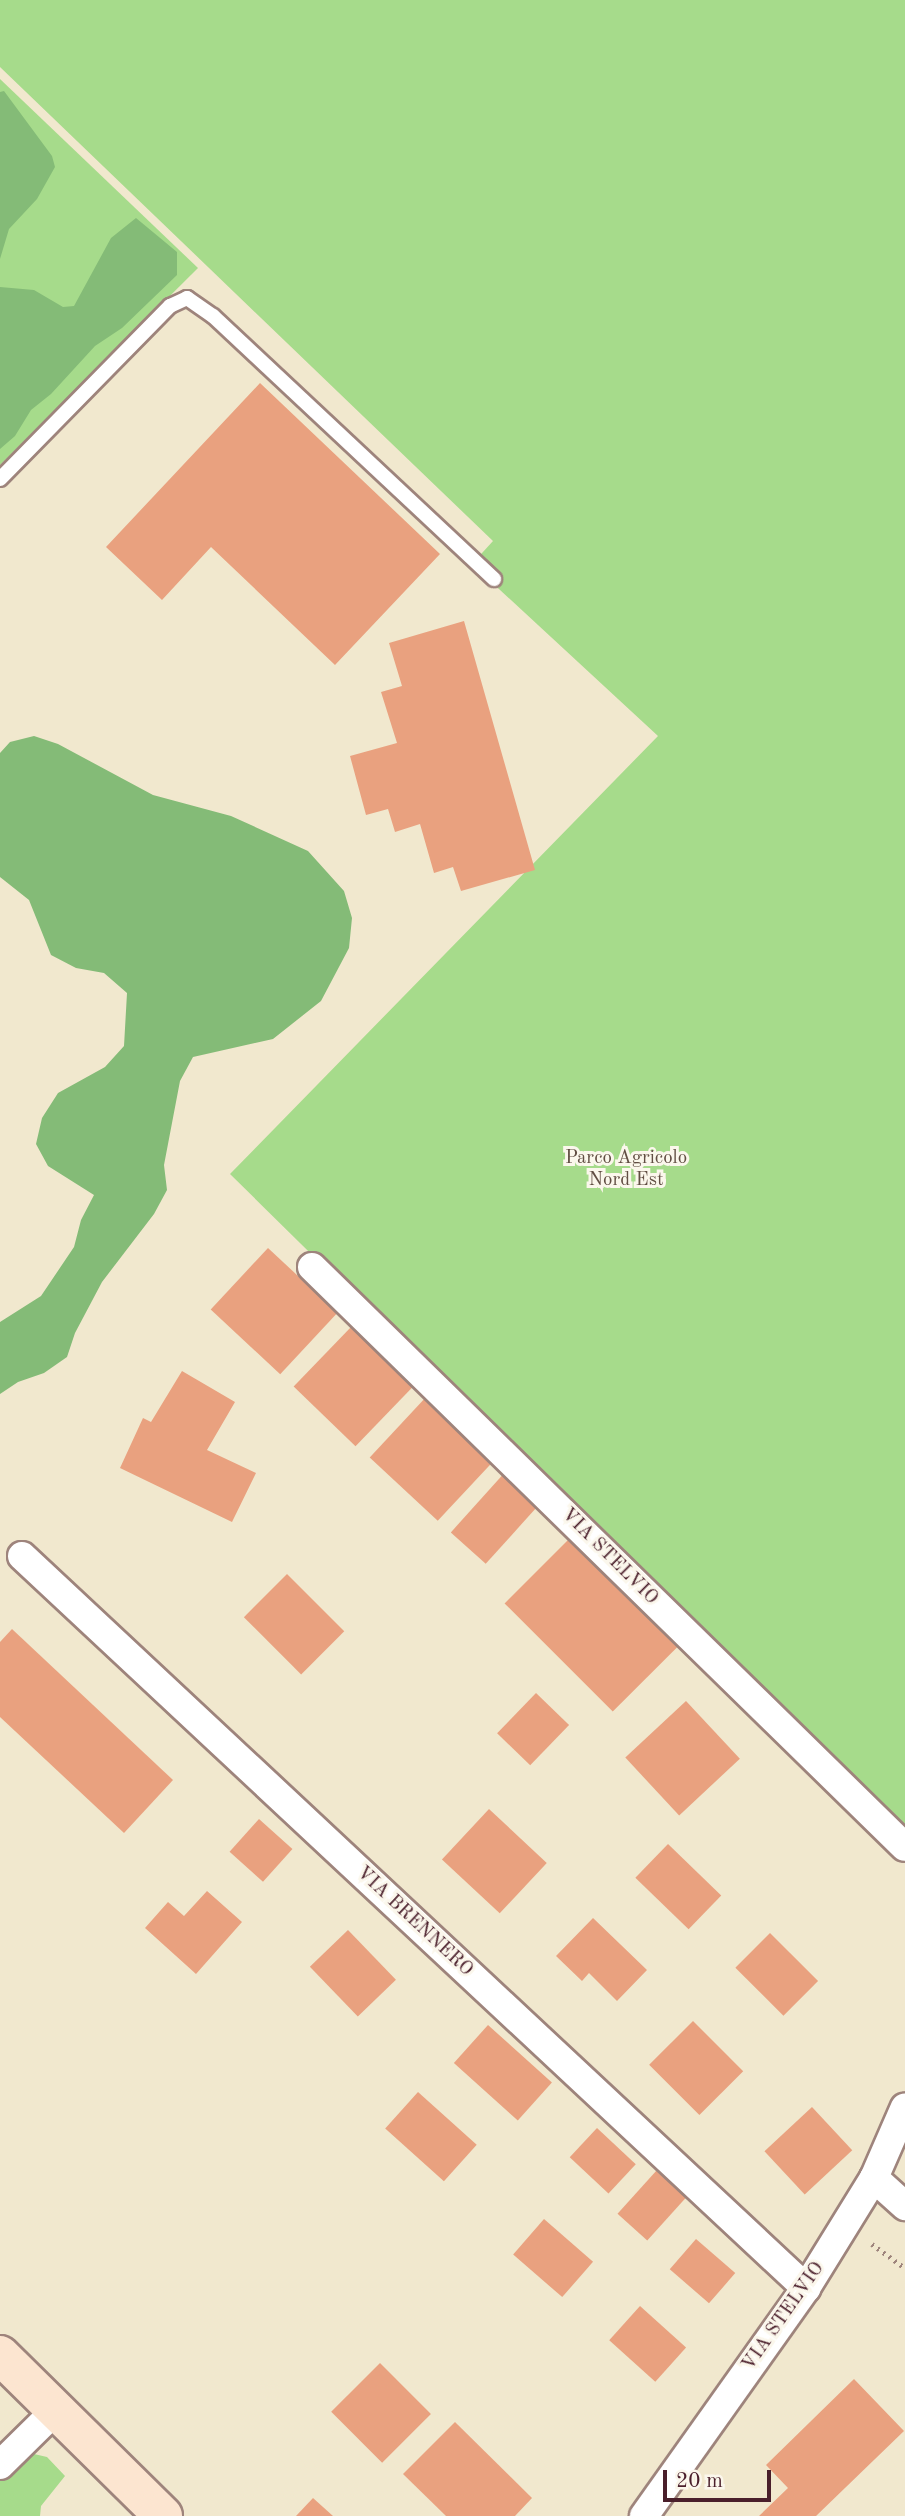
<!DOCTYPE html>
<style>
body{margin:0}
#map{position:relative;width:905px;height:2516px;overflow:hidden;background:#f1e8ce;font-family:"Old Standard TT",serif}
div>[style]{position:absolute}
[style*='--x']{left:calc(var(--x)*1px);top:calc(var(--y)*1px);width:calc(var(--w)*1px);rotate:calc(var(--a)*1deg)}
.green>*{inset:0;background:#a6db8b}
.forest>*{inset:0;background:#84bb77}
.building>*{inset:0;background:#e9a17f;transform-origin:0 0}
.path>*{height:4.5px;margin-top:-2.25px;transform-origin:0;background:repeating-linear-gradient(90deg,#9e847c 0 2px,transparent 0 7px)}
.roads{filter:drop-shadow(2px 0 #9e847c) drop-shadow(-2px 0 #9e847c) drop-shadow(0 2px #9e847c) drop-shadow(0 -2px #9e847c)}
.lane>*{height:14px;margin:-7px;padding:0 7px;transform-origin:7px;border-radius:7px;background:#fff}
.street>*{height:28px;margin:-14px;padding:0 14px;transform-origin:14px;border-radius:14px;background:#fff}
.secondary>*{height:38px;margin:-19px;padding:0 19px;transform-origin:19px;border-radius:19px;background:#fce5d0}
span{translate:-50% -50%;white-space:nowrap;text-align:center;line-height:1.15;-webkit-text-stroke:6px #fbf7ec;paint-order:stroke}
.park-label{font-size:19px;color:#614e43}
.street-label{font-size:19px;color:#4a1f2b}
.scale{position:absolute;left:663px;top:2470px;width:108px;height:32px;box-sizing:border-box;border:4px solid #4a1f2b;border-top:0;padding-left:9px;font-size:21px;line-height:24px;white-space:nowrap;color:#4a1f2b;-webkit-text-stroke:5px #fbf7ec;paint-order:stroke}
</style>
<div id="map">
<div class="green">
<i style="clip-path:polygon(0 0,905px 0,905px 1839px,230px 1174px,658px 736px,472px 564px,493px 541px,0 67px)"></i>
<i style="clip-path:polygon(0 79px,198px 268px,0 465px)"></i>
<i style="clip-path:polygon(34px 2454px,47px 2457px,65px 2476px,41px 2506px,40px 2516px,0 2516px,0 2475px,21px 2458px)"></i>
</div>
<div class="forest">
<i style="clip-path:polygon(4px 91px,52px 156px,55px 167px,37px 199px,9px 229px,0 259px,0 92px)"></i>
<i style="clip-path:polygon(136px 218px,177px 252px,177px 275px,122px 328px,95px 346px,51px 394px,31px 410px,15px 436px,0 449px,0 287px,34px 290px,63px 307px,74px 306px,111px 238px)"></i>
<i style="clip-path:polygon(34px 736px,58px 744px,153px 795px,231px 816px,308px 851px,344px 891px,352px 918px,349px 948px,321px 1001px,273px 1039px,193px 1057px,180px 1081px,164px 1165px,167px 1190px,154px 1214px,102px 1282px,75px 1333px,67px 1357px,44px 1373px,18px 1382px,0 1394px,0 1322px,41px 1296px,74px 1247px,81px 1220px,94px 1195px,48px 1166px,36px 1144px,42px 1118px,58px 1093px,105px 1067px,124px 1046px,127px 993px,104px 973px,76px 968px,51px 955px,29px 900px,0 877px,0 753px,10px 742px)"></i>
</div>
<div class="building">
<i style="clip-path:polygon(260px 383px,440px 554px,335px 665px,211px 547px,162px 600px,106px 547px)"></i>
<i style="clip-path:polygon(464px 621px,535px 870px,461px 891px,453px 867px,434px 873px,420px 824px,395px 832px,388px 809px,366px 815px,350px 756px,397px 743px,381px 692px,402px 686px,389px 643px)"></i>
<i style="left:268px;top:1248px;width:95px;height:84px;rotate:43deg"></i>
<i style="left:352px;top:1326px;width:86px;height:84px;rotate:44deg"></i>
<i style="clip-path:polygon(182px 1371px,235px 1402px,207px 1450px,256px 1473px,232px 1522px,120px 1468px,143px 1418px,151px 1422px)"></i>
<i style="left:427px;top:1396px;width:93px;height:84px;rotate:43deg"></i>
<i style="left:507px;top:1470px;width:47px;height:84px;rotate:42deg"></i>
<i style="left:576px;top:1532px;width:153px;height:101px;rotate:45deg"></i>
<i style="left:287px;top:1574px;width:81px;height:61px;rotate:45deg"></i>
<i style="clip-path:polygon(12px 1629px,173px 1780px,124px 1833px,0 1717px,0 1642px)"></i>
<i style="left:536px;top:1693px;width:46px;height:56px;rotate:44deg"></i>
<i style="left:686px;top:1701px;width:79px;height:83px;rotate:47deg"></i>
<i style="left:489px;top:1809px;width:79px;height:69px;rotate:43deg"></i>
<i style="left:259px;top:1819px;width:45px;height:44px;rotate:42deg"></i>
<i style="left:668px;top:1844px;width:74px;height:47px;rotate:44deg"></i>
<i style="clip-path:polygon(207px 1891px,242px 1922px,196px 1974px,145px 1928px,168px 1902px,184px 1916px)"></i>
<i style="clip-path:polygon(593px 1918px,647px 1970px,617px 2001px,589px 1973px,582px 1981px,556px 1956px)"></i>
<i style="left:348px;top:1930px;width:69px;height:53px;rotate:46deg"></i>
<i style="left:770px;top:1933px;width:68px;height:49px;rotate:45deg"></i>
<i style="left:693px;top:2021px;width:71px;height:62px;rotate:45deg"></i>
<i style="left:488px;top:2025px;width:86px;height:51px;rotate:42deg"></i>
<i style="left:418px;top:2092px;width:79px;height:49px;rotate:42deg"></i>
<i style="left:812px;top:2107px;width:59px;height:65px;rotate:47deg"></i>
<i style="left:597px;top:2128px;width:53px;height:40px;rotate:43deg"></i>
<i style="left:657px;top:2170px;width:40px;height:59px;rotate:42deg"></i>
<i style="left:544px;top:2219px;width:65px;height:47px;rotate:41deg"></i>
<i style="left:696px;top:2239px;width:52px;height:40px;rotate:41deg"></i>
<i style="left:640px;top:2306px;width:62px;height:46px;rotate:42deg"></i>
<i style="left:380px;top:2363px;width:72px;height:69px;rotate:45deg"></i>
<i style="clip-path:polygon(854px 2379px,904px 2431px,816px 2516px,759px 2516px,788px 2488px,766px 2465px)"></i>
<i style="clip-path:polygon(455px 2422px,532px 2498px,515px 2516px,446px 2516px,403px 2474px)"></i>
<i style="clip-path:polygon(313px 2498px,333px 2516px,296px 2516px)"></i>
</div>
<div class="path">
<i style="--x:872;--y:2244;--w:41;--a:36"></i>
</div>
<div class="roads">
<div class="lane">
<i style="--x:0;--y:479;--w:243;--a:-45.5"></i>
<i style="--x:170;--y:306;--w:19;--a:-25"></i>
<i style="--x:187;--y:298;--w:32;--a:35"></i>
<i style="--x:213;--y:316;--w:385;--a:43.1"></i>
</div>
<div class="street">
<i style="--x:312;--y:1267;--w:829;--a:44.37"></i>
<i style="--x:22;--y:1556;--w:1073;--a:43.04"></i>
<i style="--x:874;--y:2178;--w:42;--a:42.1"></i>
<i style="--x:0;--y:2465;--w:78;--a:-44.5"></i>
<i style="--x:644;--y:2516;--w:280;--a:-54.6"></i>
<i style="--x:806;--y:2288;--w:129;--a:-58.3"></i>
<i style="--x:874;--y:2178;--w:77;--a:-66.4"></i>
</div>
<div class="secondary">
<i style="--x:0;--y:2355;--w:229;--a:44.6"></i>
</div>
</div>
<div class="park-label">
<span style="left:626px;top:1170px">Parco Agricolo<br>Nord Est</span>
</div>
<div class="street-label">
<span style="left:609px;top:1557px;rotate:45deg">VIA STELVIO</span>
<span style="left:414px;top:1922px;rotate:43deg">VIA BRENNERO</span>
<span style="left:784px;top:2317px;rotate:-55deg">VIA STELVIO</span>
</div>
<div class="scale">20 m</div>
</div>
